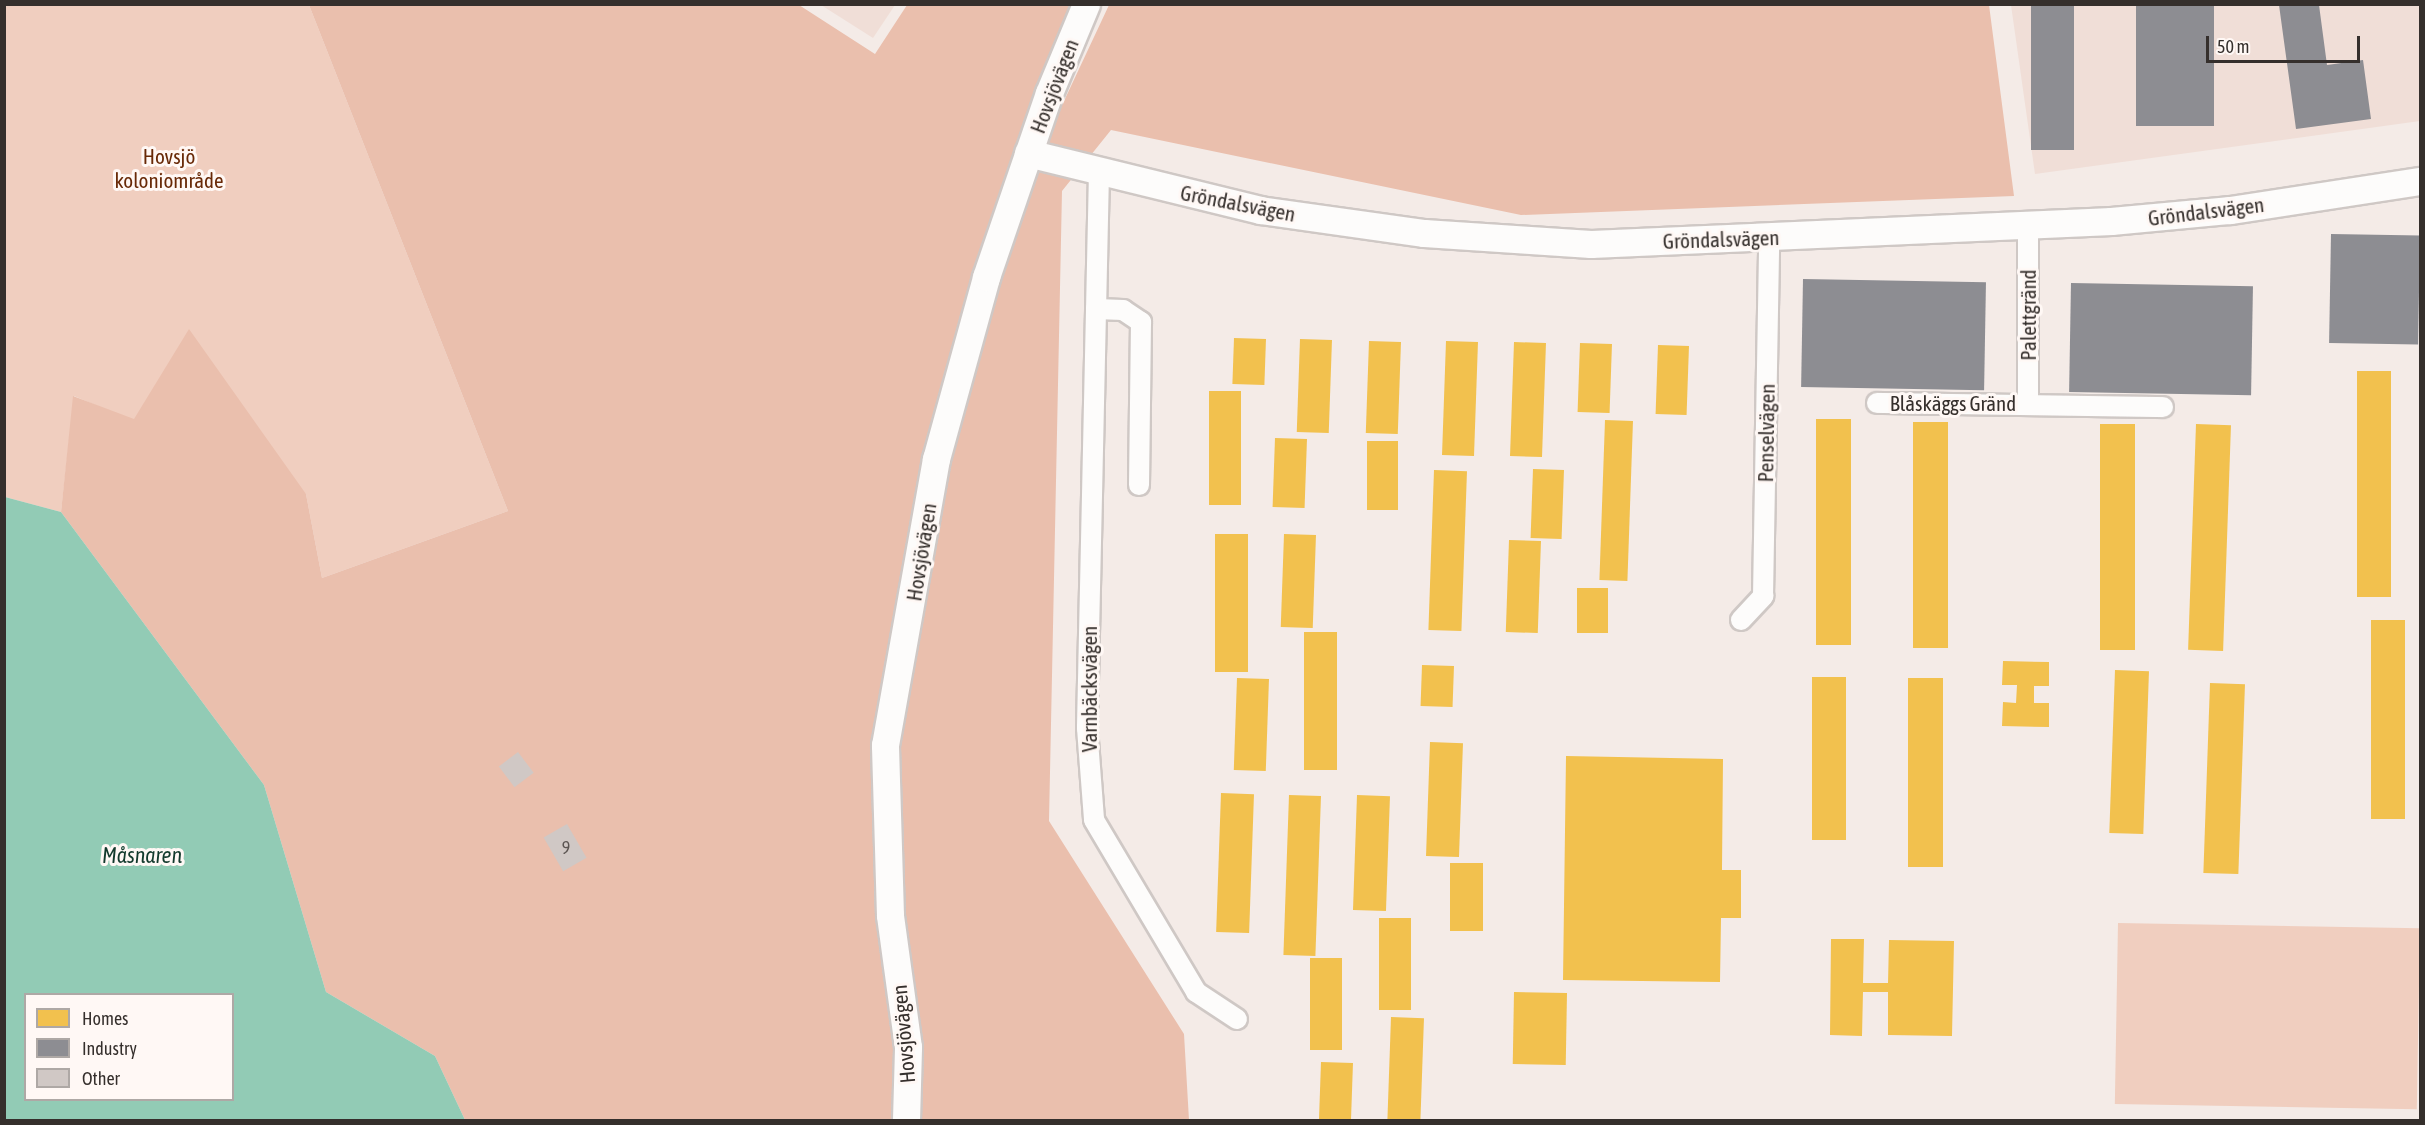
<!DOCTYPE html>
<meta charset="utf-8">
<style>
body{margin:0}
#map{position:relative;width:2425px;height:1125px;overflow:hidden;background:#f4ebe7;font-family:"Asap Condensed",sans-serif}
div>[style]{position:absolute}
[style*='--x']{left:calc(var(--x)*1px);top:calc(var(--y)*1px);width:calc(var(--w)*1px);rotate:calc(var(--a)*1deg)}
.built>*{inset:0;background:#f0ded7}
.green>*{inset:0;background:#f0cebf;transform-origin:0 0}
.forest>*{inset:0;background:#eabfad}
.water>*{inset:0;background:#92cbb5}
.homes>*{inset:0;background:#f2c14e;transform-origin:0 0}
.industry>*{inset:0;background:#8d8d92;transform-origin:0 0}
.building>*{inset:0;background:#d0c8c5;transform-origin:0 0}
.roads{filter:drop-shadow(2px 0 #cfc8c5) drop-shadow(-2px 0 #cfc8c5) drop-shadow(0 2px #cfc8c5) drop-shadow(0 -2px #cfc8c5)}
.street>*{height:20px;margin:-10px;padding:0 10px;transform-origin:10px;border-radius:10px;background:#fdfcfb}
.secondary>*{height:27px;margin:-13.5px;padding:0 13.5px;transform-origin:13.5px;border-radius:13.5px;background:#fdfcfb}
span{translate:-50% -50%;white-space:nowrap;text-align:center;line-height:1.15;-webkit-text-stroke:6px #fff8f5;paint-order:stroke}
.number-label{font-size:18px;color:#5c5552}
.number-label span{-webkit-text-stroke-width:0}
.street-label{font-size:21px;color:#352f2c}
.park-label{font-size:21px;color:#682907}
.water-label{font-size:22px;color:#133a2d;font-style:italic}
.frame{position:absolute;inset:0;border:6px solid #352f2c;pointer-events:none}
.legend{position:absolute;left:24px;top:993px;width:210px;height:108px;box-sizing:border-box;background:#fff8f5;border:2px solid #aea8a5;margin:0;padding:8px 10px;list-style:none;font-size:18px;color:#352f2c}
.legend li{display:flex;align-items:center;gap:12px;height:30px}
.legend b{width:30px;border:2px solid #aea8a5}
.scale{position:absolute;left:2206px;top:36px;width:154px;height:27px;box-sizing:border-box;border:3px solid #352f2c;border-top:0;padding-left:8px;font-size:18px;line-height:21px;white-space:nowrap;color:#352f2c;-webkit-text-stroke:4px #fff8f5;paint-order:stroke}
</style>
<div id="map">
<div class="built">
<i style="clip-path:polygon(821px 5px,895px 5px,873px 38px)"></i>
<i style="clip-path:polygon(2011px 5px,2420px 5px,2420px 121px,2035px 174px)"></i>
</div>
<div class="green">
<i style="clip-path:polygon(4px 5px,309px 5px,508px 511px,322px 578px,306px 494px,74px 396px,61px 512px,5px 497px)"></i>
<i style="left:2118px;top:923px;width:302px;height:181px;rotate:1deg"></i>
</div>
<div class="forest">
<i style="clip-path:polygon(309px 5px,799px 5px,875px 54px,907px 5px,1074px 5px,1032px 109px,881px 726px,903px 1050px,896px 1120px,465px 1120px,435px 1056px,326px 992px,264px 785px,61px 512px,73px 396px,134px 419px,189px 329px,306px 494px,322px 578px,508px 511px)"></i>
<i style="clip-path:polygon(1109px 5px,1989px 5px,2014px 196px,1521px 215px,1111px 130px,1062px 191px,1049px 821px,1184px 1034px,1189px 1120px,909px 1120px,892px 734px,947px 460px,997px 278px,1056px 118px)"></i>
</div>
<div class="water">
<i style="clip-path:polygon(evenodd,5px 497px,61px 512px,264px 785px,326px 992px,435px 1056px,465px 1120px,5px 1120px,5px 497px,26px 994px,232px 994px,232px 1100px,26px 1100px,26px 994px)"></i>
</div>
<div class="homes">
<i style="left:1234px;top:338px;width:32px;height:46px;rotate:2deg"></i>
<i style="left:1300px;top:339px;width:32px;height:93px;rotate:2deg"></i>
<i style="left:1369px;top:341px;width:32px;height:92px;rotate:2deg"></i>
<i style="left:1446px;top:341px;width:32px;height:114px;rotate:2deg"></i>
<i style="left:1514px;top:342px;width:32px;height:114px;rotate:2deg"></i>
<i style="left:1580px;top:343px;width:32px;height:69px;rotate:2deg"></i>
<i style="left:1658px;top:345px;width:31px;height:69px;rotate:2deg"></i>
<i style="left:2357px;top:371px;width:34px;height:226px"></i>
<i style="left:1209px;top:391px;width:32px;height:114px"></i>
<i style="left:1816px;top:419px;width:35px;height:226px"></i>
<i style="left:1605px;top:420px;width:28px;height:160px;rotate:2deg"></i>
<i style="left:1913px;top:422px;width:35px;height:226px"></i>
<i style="left:2100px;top:424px;width:35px;height:226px"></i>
<i style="left:2196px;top:424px;width:35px;height:226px;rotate:2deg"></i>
<i style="left:1275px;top:438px;width:32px;height:69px;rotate:2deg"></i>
<i style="left:1367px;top:441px;width:31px;height:69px"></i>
<i style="left:1533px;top:469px;width:31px;height:69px;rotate:2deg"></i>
<i style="left:1434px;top:470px;width:33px;height:160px;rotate:2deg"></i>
<i style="left:1215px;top:534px;width:33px;height:138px"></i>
<i style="left:1284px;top:534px;width:32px;height:93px;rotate:2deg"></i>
<i style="left:1509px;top:540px;width:32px;height:92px;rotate:2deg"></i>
<i style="left:1577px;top:588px;width:31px;height:45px"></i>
<i style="left:2371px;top:620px;width:34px;height:199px"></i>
<i style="left:1304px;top:632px;width:33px;height:138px"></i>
<i style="clip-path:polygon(2003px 661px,2049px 662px,2049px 686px,2034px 686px,2034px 703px,2049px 703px,2049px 727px,2002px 726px,2003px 702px,2016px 703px,2017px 685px,2002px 685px)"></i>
<i style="left:1422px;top:665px;width:32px;height:41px;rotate:2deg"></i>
<i style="left:2115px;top:670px;width:34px;height:163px;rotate:2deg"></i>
<i style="left:1812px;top:677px;width:34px;height:163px"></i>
<i style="left:1237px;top:678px;width:32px;height:92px;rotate:2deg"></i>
<i style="left:1908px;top:678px;width:35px;height:189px"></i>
<i style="left:2210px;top:683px;width:35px;height:190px;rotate:2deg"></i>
<i style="left:1430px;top:742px;width:33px;height:114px;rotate:2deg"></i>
<i style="clip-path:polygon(1566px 756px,1723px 759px,1722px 870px,1741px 870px,1741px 918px,1721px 918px,1720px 982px,1563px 980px)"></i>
<i style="left:1221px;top:793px;width:33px;height:139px;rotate:2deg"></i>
<i style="left:1289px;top:795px;width:32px;height:160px;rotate:2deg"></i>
<i style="left:1357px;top:795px;width:33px;height:115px;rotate:2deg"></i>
<i style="left:1450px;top:863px;width:33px;height:68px"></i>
<i style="left:1379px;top:918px;width:32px;height:92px"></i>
<i style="clip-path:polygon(1831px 939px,1864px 939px,1863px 983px,1888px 983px,1889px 940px,1954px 941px,1952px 1036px,1888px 1035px,1888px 992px,1863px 992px,1862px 1036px,1830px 1035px)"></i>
<i style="left:1310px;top:958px;width:32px;height:92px"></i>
<i style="left:1514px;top:992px;width:53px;height:72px;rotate:1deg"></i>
<i style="left:1391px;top:1017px;width:33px;height:103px;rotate:2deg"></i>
<i style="left:1321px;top:1062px;width:32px;height:58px;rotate:2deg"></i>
</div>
<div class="industry">
<i style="left:2031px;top:4px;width:43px;height:146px"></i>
<i style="left:2136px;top:4px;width:78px;height:122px"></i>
<i style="clip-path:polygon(2279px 5px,2319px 5px,2327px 65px,2363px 60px,2371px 119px,2296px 129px)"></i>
<i style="left:2331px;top:234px;width:89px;height:109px;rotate:1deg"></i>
<i style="left:1803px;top:279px;width:183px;height:108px;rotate:1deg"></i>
<i style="left:2071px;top:283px;width:182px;height:109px;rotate:1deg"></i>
</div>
<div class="building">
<i style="left:518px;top:752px;width:26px;height:24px;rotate:53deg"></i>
<i style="left:567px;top:824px;width:39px;height:27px;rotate:60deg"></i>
</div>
<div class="roads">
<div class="street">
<i style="--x:1099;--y:172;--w:556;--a:91.24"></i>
<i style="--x:1087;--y:728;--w:92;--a:85.6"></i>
<i style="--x:1094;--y:820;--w:200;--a:59.3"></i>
<i style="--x:1196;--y:992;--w:49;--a:33.4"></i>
<i style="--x:2028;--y:226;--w:178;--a:90"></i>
<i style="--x:1096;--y:309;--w:27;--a:2"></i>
<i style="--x:1123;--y:310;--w:22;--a:34"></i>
<i style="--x:1141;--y:322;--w:163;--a:90.7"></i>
<i style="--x:1877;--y:403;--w:286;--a:0.8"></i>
<i style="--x:1741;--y:620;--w:33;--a:-47"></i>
<i style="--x:1763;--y:596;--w:358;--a:-89"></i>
</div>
<div class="secondary">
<i style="--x:1028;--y:153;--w:239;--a:13.8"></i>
<i style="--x:1260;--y:210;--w:166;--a:8"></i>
<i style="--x:1424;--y:233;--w:167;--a:3.8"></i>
<i style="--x:1591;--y:244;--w:521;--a:-2.53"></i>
<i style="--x:2111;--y:221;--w:120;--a:-5.3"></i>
<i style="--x:2230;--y:210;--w:192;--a:-8.7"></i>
<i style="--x:906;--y:1120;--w:73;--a:-88.4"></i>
<i style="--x:908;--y:1047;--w:133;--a:-97.8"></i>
<i style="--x:890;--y:915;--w:170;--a:-91.7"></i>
<i style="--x:885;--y:745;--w:291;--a:-79.9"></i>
<i style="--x:936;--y:459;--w:189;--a:-74.6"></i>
<i style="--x:986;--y:277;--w:194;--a:-71.1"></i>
<i style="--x:1049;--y:93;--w:96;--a:-67.4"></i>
</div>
</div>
<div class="number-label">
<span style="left:566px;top:848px">9</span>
</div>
<div class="street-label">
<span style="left:1054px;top:86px;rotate:-69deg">Hovsjövägen</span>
<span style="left:1238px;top:203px;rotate:11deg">Gröndalsvägen</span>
<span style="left:2206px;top:211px;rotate:-7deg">Gröndalsvägen</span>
<span style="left:1721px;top:239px;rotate:-2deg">Gröndalsvägen</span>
<span style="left:2028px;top:315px;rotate:-90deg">Palettgränd</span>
<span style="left:1953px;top:403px">Blåskäggs Gränd</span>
<span style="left:1766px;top:433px;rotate:-89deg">Penselvägen</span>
<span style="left:921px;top:552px;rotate:-81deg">Hovsjövägen</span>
<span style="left:1089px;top:689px;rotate:-90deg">Varnbäcksvägen</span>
<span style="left:903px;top:1034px;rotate:-95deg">Hovsjövägen</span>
</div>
<div class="park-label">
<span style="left:169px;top:168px">Hovsjö<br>koloniområde</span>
</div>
<div class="water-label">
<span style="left:142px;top:856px">Måsnaren</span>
</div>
<div class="frame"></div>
<ul class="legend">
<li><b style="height:16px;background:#f2c14e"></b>Homes</li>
<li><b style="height:16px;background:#8d8d92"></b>Industry</li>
<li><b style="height:16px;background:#d0c8c5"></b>Other</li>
</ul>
<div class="scale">50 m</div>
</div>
